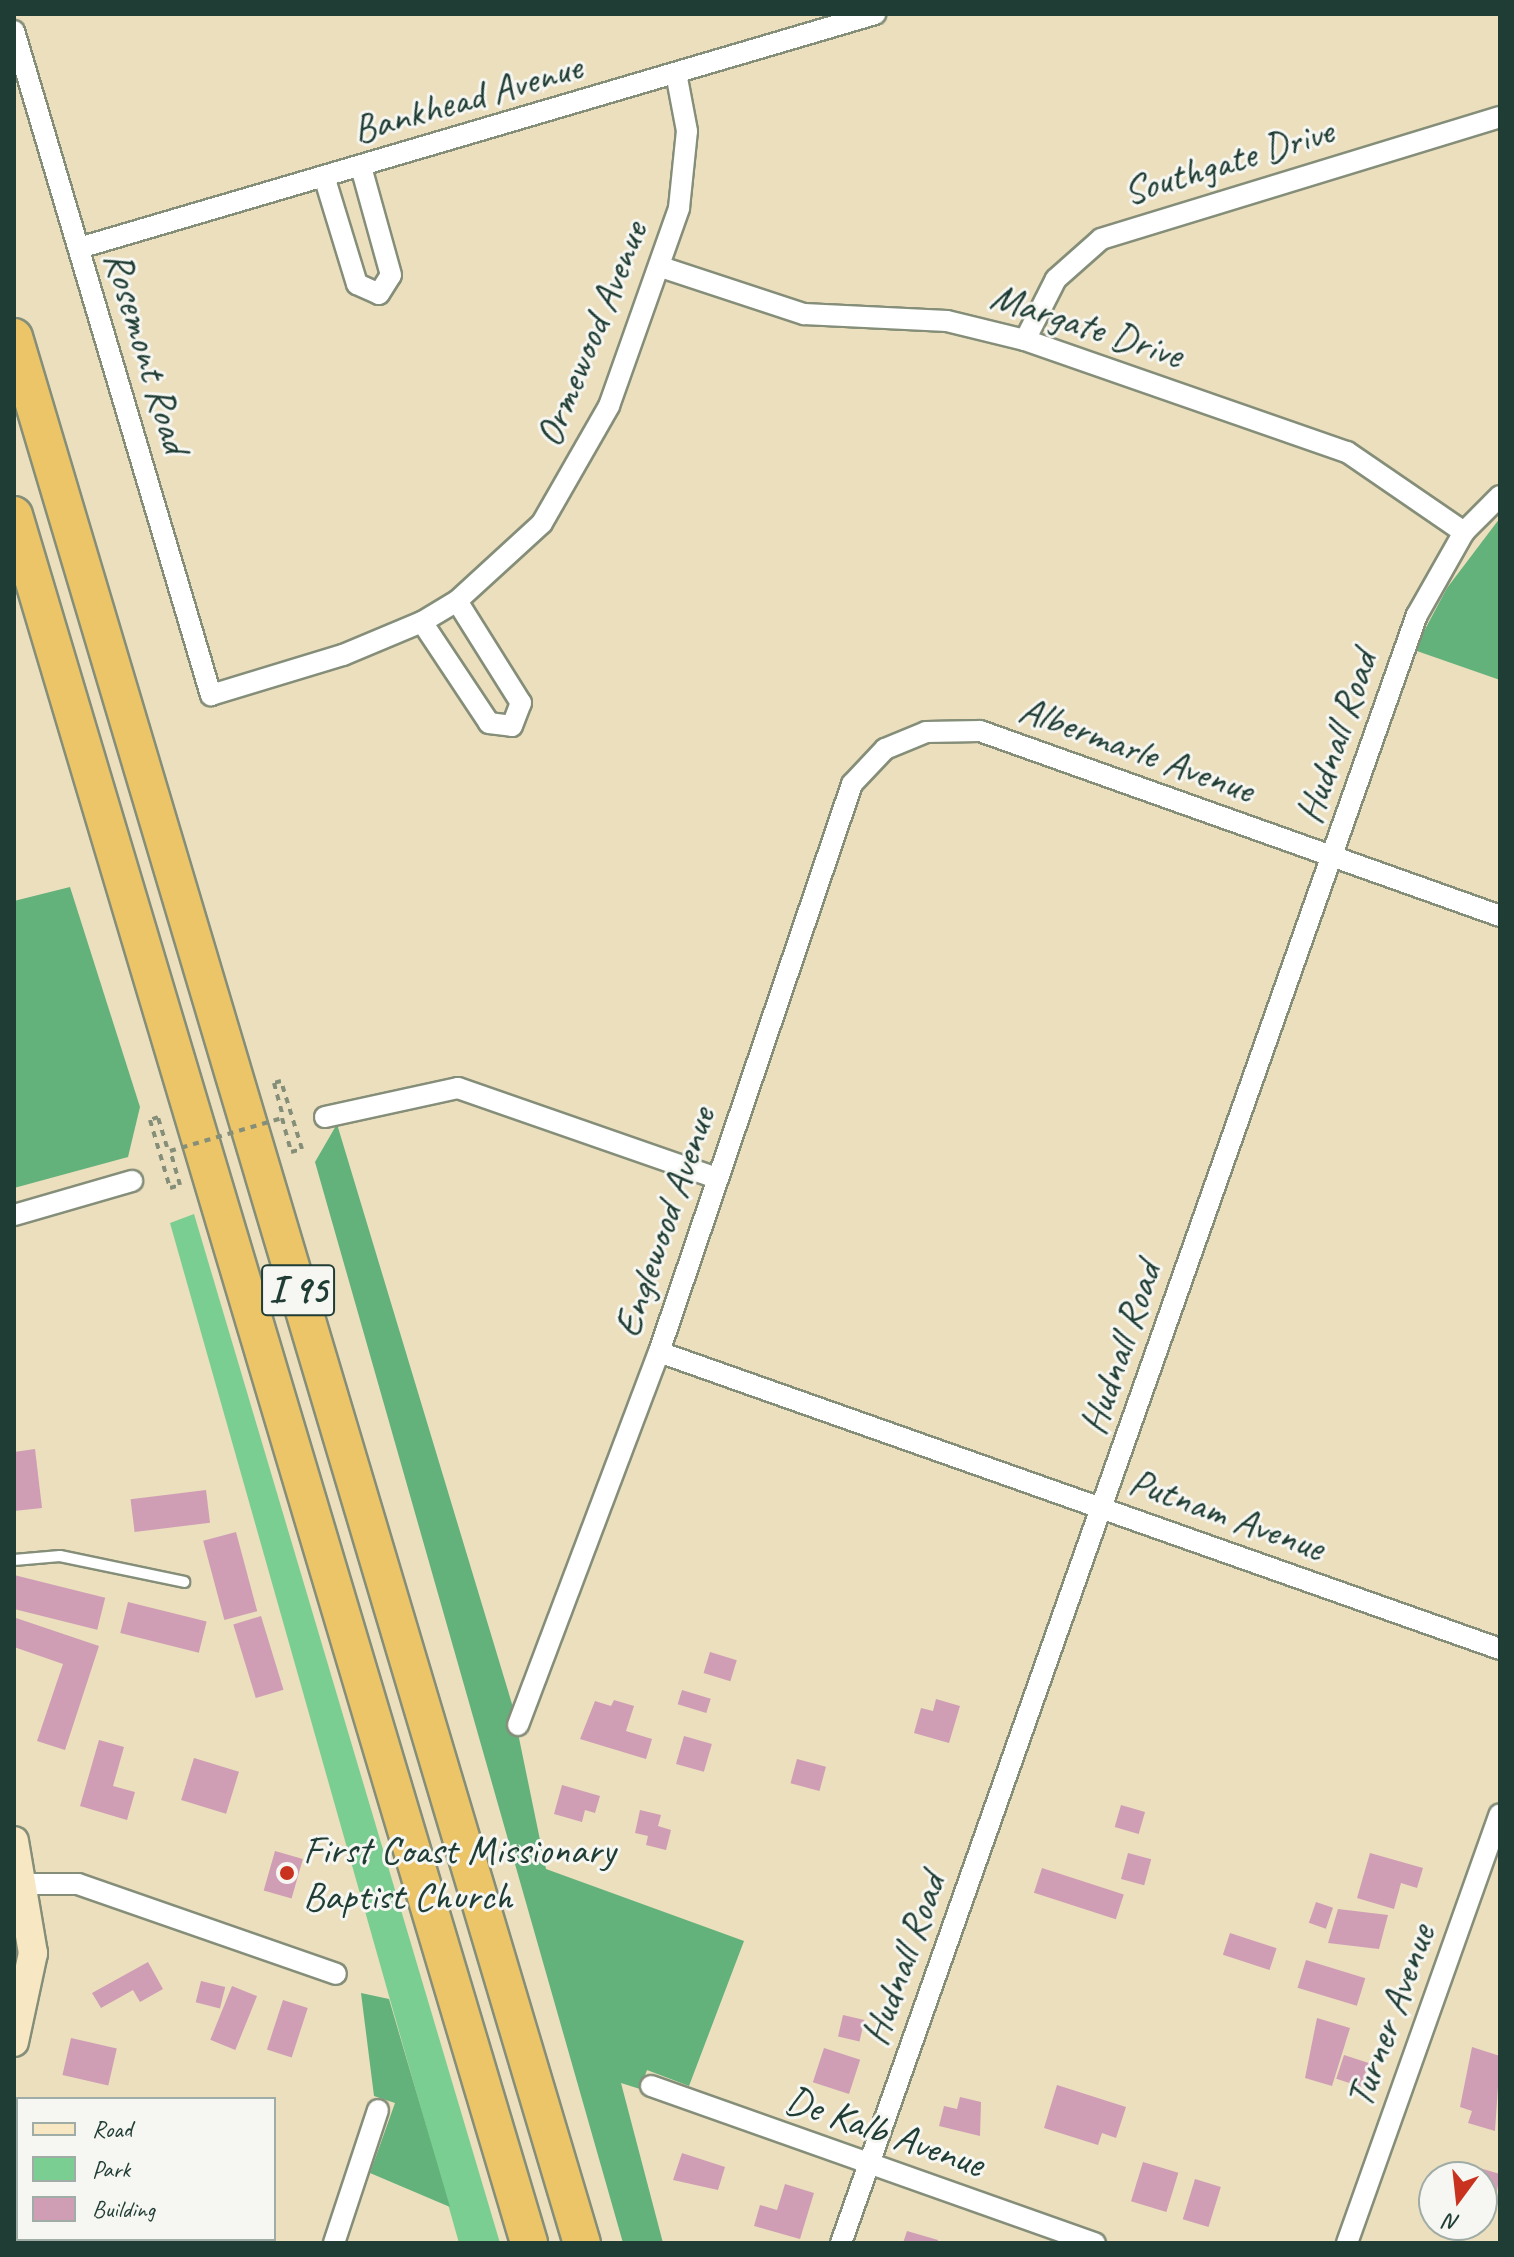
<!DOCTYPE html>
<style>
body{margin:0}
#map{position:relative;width:1514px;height:2257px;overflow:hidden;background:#ebdfbe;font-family:Caveat,sans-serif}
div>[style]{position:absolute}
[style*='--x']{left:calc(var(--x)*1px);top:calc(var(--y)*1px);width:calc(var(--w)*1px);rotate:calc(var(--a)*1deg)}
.green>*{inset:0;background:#7ace91}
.forest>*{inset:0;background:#63b17b}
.building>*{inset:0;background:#cf9eb4;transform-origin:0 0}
.path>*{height:4px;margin-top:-2px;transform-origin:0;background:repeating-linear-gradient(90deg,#858e79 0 6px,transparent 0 12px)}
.roads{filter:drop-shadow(2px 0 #858e79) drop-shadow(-2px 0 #858e79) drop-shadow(0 2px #858e79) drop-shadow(0 -2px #858e79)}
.lane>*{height:10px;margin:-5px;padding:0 5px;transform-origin:5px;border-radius:5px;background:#fff}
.street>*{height:20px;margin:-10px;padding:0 10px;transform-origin:10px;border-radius:10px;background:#fff}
.secondary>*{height:28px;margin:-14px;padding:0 14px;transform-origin:14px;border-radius:14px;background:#f7e8c3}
.highway>*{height:36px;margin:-18px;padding:0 18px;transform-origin:18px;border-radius:18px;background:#ecc569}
.path-bridge>*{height:4px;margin-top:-2px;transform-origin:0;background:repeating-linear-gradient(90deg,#858e79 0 6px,transparent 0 12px)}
.dots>*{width:22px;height:22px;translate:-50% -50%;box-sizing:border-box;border:4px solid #f6f6f2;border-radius:50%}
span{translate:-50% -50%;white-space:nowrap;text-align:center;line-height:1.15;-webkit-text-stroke:6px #f6f6f2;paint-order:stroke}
.shield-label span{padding:2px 6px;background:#f6f6f2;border:2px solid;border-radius:6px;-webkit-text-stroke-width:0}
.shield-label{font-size:38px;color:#1f3d34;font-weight:700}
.street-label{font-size:40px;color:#1f3d34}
.poi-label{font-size:40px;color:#1f3d34}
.left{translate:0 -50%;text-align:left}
.frame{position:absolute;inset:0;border:16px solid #1f3d34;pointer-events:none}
.legend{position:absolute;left:16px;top:2097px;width:260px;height:144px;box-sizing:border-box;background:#f6f6f2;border:2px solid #a0aca6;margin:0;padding:10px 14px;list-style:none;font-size:24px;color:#1f3d34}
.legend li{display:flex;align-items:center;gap:16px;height:40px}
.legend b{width:40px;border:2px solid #a0aca6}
.north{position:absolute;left:1418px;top:2161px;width:80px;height:80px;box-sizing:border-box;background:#f6f6f2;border:2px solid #a0aca6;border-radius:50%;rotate:195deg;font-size:22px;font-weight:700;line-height:32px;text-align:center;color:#1f3d34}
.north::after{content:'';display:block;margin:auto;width:28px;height:36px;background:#c8321e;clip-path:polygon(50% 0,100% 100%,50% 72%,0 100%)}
</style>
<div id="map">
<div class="green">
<i style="clip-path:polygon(194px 1214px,500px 2243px,459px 2243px,170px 1223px)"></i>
</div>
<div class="forest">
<i style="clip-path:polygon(1500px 518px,1500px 680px,1414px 650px,1447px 588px)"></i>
<i style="clip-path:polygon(70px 887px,140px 1107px,128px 1157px,14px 1188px,14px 901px)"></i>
<i style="clip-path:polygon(337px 1124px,512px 1704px,546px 1869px,744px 1941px,689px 2086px,647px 2070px,640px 2089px,621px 2083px,663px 2243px,623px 2243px,315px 1162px)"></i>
<i style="clip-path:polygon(361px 1993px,389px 1999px,450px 2207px,370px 2173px,395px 2103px,374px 2096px)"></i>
</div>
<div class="building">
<i style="clip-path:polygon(35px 1449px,42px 1508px,14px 1511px,14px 1452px)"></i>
<i style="left:206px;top:1490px;width:33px;height:76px;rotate:83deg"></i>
<i style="left:236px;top:1532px;width:82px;height:34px;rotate:75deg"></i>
<i style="left:14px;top:1575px;width:94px;height:33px;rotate:14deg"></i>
<i style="left:128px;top:1602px;width:81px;height:32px;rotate:14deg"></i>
<i style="left:261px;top:1616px;width:77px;height:29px;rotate:73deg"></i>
<i style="clip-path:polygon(16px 1618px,99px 1646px,65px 1750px,37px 1741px,63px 1664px,14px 1647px)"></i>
<i style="left:710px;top:1652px;width:28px;height:22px;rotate:17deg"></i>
<i style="left:682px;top:1690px;width:30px;height:15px;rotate:17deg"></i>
<i style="clip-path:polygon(936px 1699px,960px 1706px,949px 1743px,914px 1733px,921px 1708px,933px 1711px)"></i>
<i style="clip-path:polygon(614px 1700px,634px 1706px,626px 1731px,652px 1739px,646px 1759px,580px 1739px,595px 1701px,611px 1706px)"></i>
<i style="left:684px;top:1736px;width:29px;height:29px;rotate:16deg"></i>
<i style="clip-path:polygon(99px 1740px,124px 1747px,113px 1786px,135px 1792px,127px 1820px,80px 1806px)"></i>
<i style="left:194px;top:1758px;width:47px;height:44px;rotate:17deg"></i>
<i style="left:797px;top:1759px;width:30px;height:25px;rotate:15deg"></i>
<i style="clip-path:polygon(562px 1785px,600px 1796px,595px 1813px,585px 1810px,582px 1822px,554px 1814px)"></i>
<i style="left:1121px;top:1805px;width:25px;height:23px;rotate:16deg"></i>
<i style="clip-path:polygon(640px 1810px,661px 1815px,658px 1826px,671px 1830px,666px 1850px,646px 1845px,648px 1836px,635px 1833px)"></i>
<i style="left:275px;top:1851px;width:29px;height:41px;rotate:16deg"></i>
<i style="left:1128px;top:1853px;width:24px;height:27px;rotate:15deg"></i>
<i style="clip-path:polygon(1370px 1853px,1423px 1868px,1417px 1888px,1401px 1883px,1394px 1909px,1357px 1898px)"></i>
<i style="left:1042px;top:1868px;width:86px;height:26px;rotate:18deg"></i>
<i style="left:1316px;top:1902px;width:18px;height:22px;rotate:19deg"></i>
<i style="clip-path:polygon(1338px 1909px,1388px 1915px,1379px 1949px,1328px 1943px)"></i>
<i style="left:1230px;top:1933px;width:49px;height:23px;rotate:18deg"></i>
<i style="left:1306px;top:1960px;width:62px;height:29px;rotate:17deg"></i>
<i style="clip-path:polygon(148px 1962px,163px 1989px,140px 2002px,133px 1990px,101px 2008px,92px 1993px)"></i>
<i style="left:201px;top:1981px;width:25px;height:22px;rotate:14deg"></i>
<i style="left:232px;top:1986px;width:27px;height:58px;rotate:22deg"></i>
<i style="left:283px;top:2000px;width:26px;height:52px;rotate:18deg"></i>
<i style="left:843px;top:2015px;width:22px;height:22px;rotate:13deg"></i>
<i style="clip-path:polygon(1317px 2018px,1350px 2028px,1332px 2086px,1305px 2078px)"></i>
<i style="left:71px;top:2038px;width:47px;height:38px;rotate:13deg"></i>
<i style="clip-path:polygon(1472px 2047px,1500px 2056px,1495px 2131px,1468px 2123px,1472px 2111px,1460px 2107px)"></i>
<i style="left:824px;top:2048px;width:38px;height:36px;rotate:18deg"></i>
<i style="left:1344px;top:2055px;width:26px;height:25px;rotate:18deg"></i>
<i style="clip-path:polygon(1057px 2085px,1126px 2107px,1116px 2138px,1102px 2133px,1098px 2145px,1044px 2128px)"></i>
<i style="clip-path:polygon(960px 2097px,981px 2102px,980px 2136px,939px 2126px,944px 2106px,957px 2109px)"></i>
<i style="clip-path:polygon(682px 2153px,725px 2167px,718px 2190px,673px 2180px)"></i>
<i style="left:1143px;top:2162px;width:37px;height:41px;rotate:17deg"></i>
<i style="clip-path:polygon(1459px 2162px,1500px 2174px,1491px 2223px,1482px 2220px,1482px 2177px,1454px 2177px)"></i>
<i style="left:1195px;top:2179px;width:27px;height:42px;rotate:17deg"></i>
<i style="clip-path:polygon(785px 2184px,814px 2193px,800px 2239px,754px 2226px,760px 2205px,777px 2210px)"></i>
<i style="clip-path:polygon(907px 2231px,938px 2240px,937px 2243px,903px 2243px)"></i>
</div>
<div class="path">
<i style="--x:282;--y:1118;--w:35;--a:75"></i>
<i style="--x:291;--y:1152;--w:11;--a:-15"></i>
<i style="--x:302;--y:1149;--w:71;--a:-107.2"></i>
<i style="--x:281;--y:1081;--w:7;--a:164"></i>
<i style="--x:274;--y:1083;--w:31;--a:75"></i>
<i style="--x:167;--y:1147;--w:31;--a:-107"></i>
<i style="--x:158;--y:1117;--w:9;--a:159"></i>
<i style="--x:150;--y:1120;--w:71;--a:73.6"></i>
<i style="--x:170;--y:1188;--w:10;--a:-17"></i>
<i style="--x:180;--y:1185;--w:35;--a:-106"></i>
</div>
<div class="roads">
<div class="lane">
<i style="--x:14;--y:1560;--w:46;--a:-5"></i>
<i style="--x:60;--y:1556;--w:127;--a:11.8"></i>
</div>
<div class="street">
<i style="--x:14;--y:31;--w:693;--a:73.48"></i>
<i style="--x:211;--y:695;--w:138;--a:-16.9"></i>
<i style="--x:343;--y:655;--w:86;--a:-22.7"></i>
<i style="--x:422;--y:622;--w:41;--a:-31"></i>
<i style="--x:457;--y:601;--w:115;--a:-42.5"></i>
<i style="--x:542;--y:523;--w:135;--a:-60.2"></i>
<i style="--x:609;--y:406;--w:210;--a:-70.5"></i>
<i style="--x:679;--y:208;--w:77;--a:-84.1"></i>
<i style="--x:687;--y:131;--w:59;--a:-100.7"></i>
<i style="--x:324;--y:176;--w:113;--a:73"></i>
<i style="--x:357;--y:284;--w:24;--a:24"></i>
<i style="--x:379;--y:294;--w:22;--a:-58"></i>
<i style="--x:391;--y:275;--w:112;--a:-105.5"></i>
<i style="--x:79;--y:248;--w:830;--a:-16.38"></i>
<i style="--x:661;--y:267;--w:151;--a:18.2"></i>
<i style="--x:804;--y:314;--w:143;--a:2.8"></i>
<i style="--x:947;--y:321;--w:80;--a:13.7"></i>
<i style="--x:1025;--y:340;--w:341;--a:19.2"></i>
<i style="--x:1347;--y:452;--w:142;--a:34.4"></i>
<i style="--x:1025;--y:340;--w:68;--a:-63.1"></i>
<i style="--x:1056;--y:279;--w:60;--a:-41.6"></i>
<i style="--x:1101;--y:239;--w:417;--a:-17"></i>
<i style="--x:422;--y:622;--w:121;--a:56.4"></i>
<i style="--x:489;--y:723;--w:23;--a:7"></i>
<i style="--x:512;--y:726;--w:25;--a:-69"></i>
<i style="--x:521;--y:703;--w:120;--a:-122.1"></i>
<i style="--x:325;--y:1117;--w:136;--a:-12.3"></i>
<i style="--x:458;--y:1088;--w:273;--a:19.2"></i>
<i style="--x:14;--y:1215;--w:123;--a:-16.1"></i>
<i style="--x:659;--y:1352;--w:892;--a:19.45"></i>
<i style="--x:518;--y:1725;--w:399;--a:-69.3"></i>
<i style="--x:659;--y:1352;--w:600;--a:-71.23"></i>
<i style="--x:852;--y:784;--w:48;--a:-46.7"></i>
<i style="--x:885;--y:749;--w:44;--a:-22.5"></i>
<i style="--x:926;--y:732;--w:54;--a:-1.1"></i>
<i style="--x:980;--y:731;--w:552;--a:19.58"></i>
<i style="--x:27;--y:1884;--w:51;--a:0"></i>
<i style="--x:78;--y:1884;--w:273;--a:19.2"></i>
<i style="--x:651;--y:2086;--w:471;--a:19.5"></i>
<i style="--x:334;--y:2243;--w:140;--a:-71.7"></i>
<i style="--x:841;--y:2243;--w:1727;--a:-70.52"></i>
<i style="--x:1417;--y:615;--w:95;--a:-60.5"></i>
<i style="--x:1464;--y:532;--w:51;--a:-45"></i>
<i style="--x:1347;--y:2243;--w:455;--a:-70.4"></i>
</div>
<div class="secondary">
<i style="--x:14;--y:1841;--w:114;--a:80.4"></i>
<i style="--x:33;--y:1953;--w:91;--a:102.1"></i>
</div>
<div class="highway">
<i style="--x:14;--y:337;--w:1989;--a:73.41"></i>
<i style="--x:14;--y:515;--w:1803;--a:73.4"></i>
</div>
</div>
<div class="path-bridge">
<i style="--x:170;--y:1151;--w:117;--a:-16.4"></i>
</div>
<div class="dots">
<i style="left:287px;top:1873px;background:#c8321e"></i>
</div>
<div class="shield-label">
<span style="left:298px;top:1290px">I 95</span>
</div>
<div class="street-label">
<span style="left:467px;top:98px;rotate:-16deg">Bankhead Avenue</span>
<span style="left:1228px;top:161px;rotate:-17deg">Southgate Drive</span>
<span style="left:1087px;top:325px;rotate:18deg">Margate Drive</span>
<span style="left:591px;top:334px;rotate:-68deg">Ormewood Avenue</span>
<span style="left:147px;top:352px;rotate:73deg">Rosemont Road</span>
<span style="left:1336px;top:737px;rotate:-71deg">Hudnall Road</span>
<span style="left:1137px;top:749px;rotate:20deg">Albermarle Avenue</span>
<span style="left:664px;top:1222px;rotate:-71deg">Englewood Avenue</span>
<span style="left:1120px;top:1348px;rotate:-71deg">Hudnall Road</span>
<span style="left:1227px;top:1514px;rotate:20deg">Putnam Avenue</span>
<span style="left:903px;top:1959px;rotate:-70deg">Hudnall Road</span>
<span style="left:1390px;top:2016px;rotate:-70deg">Turner Avenue</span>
<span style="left:885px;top:2131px;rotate:19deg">De Kalb Avenue</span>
</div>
<div class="poi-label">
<span class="left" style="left:303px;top:1873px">First Coast Missionary<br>Baptist Church</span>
</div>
<div class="frame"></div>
<ul class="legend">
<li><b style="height:10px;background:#f7e8c3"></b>Road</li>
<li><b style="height:22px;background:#7ace91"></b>Park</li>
<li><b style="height:22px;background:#cf9eb4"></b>Building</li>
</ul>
<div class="north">N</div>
</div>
